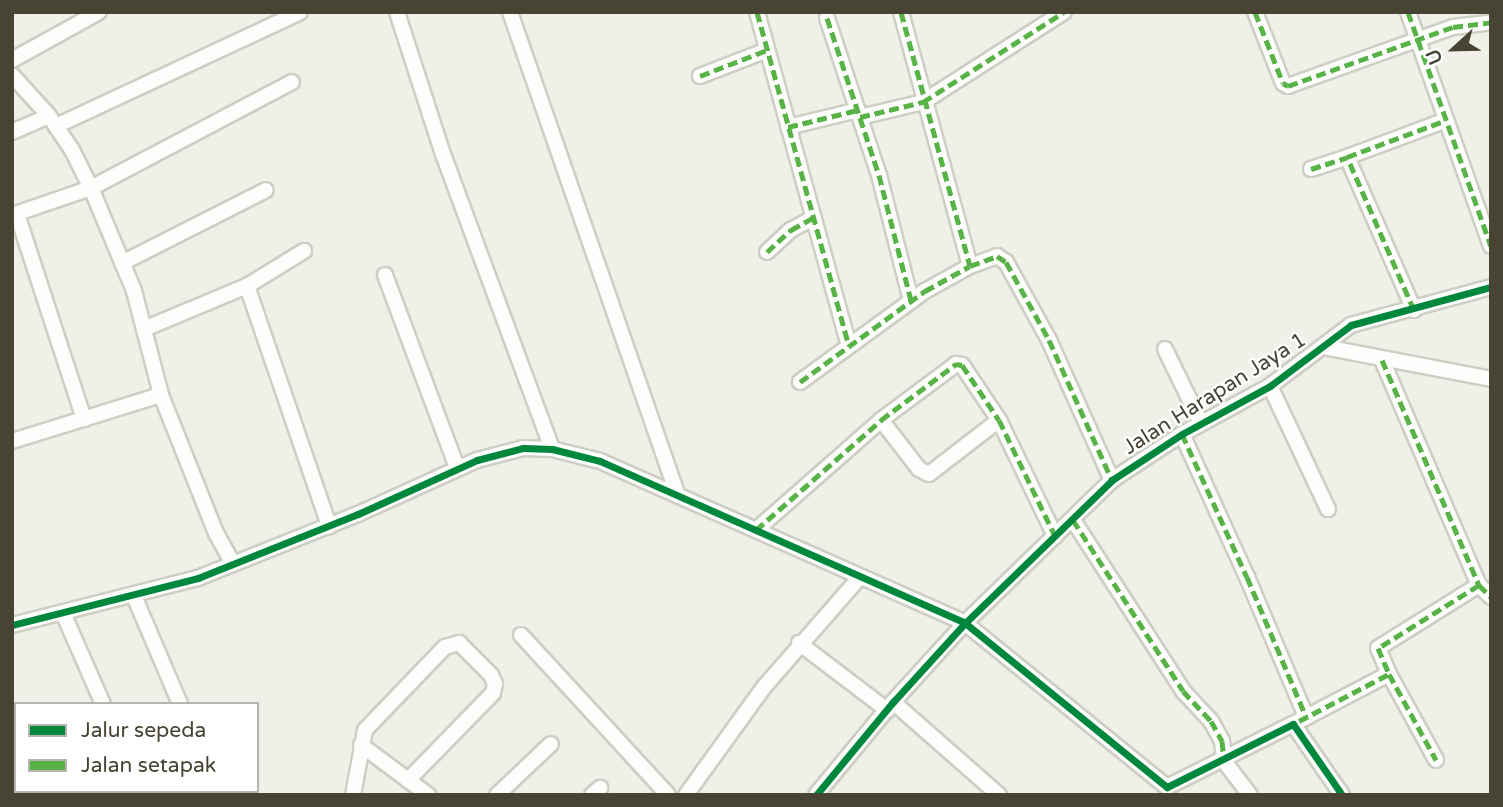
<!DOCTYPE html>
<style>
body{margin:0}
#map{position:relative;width:1503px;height:807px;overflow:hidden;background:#f0f0e8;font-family:"Varela Round",sans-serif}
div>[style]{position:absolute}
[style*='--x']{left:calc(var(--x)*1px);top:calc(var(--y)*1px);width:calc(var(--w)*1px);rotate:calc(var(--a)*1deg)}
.roads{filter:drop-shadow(2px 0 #cecec5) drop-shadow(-2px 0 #cecec5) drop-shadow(0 2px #cecec5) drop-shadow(0 -2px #cecec5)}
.street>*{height:14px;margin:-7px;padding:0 7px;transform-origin:7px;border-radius:7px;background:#fdfdfc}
.quiet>*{height:5px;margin-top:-2.5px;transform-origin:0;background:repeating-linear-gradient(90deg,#57b346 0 10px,transparent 0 15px)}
.cycleway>*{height:7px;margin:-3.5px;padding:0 3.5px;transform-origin:3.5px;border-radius:3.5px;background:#00873e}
span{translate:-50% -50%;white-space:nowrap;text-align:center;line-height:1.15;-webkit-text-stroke:5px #fff;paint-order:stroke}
.street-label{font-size:21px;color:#474434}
.frame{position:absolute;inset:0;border:14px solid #474434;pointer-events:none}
.legend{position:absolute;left:14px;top:702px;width:245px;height:91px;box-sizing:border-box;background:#fff;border:2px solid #b5b4ae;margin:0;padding:9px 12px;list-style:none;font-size:21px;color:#474434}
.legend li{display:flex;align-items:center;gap:14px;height:35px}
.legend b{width:35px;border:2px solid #b5b4ae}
.north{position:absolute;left:1419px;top:14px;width:70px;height:70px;-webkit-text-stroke:5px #fff;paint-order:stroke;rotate:248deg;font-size:19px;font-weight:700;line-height:28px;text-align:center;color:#474434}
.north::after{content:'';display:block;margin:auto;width:24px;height:32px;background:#474434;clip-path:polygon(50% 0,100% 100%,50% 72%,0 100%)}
</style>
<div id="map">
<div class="roads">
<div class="street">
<i style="--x:397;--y:12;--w:149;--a:72.1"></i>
<i style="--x:443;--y:154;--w:314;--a:69.7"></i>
<i style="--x:510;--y:12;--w:512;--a:70.86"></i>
<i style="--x:757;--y:12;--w:346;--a:74.6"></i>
<i style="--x:901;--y:12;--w:263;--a:74.8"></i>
<i style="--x:1255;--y:12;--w:76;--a:68.5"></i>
<i style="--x:1283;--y:83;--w:6;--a:31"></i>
<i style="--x:1288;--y:86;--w:175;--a:-19.7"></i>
<i style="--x:1453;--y:27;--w:38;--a:-7"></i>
<i style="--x:1408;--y:12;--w:248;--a:70.5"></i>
<i style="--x:827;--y:18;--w:165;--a:71.7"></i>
<i style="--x:879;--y:175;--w:130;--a:75.7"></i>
<i style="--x:12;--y:60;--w:99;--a:-28.9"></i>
<i style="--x:12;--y:75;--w:55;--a:47.9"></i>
<i style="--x:49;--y:116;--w:41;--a:55.9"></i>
<i style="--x:72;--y:150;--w:42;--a:63.4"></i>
<i style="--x:91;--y:188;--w:112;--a:67.3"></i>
<i style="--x:134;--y:291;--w:107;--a:75.4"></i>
<i style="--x:161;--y:395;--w:149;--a:68.3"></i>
<i style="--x:216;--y:533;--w:35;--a:61"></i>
<i style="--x:700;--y:76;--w:72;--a:-21.2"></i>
<i style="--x:860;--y:117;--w:65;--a:-13.4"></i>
<i style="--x:923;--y:102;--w:167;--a:-32.6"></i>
<i style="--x:56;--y:126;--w:269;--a:-25"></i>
<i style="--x:788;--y:127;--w:72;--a:-13.7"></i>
<i style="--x:12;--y:132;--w:40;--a:-23.4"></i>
<i style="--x:1311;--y:169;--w:38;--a:-18"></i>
<i style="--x:17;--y:214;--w:216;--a:71.9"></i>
<i style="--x:12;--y:215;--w:83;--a:-18.9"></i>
<i style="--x:91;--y:188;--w:227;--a:-27.8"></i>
<i style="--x:767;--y:252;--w:33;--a:-43"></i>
<i style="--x:791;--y:230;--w:26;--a:-29"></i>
<i style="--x:122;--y:263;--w:161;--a:-26.9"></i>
<i style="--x:385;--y:275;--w:206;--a:69.5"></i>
<i style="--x:247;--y:286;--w:67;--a:-31.6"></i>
<i style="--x:1414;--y:310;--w:167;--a:-113.6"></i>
<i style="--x:1347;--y:157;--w:103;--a:-20.4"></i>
<i style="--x:144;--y:329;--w:112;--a:-22.7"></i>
<i style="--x:247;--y:286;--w:254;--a:71.1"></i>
<i style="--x:1324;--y:347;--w:170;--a:10.8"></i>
<i style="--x:1165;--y:349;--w:82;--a:64.1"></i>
<i style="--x:1382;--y:360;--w:245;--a:66.7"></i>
<i style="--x:1479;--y:585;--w:119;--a:148"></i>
<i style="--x:1378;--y:648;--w:28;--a:67"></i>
<i style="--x:800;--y:382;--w:155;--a:-36.1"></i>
<i style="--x:925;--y:291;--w:51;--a:-29.1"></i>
<i style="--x:970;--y:266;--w:29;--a:-20"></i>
<i style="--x:997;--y:256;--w:11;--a:34"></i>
<i style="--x:1006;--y:262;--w:89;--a:61.1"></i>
<i style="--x:1049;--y:340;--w:154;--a:65.8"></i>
<i style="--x:1270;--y:386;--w:136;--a:64.8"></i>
<i style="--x:881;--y:420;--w:62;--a:52.2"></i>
<i style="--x:919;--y:469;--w:11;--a:27"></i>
<i style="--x:929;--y:474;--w:88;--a:-37.6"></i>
<i style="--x:1182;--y:434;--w:157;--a:65.6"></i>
<i style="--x:1247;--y:577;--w:152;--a:67.1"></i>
<i style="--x:12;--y:441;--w:156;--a:-17.2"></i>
<i style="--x:1073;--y:520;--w:203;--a:57.2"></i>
<i style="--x:1183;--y:691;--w:41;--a:47"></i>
<i style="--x:1211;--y:721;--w:23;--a:61"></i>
<i style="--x:1222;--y:741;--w:20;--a:84"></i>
<i style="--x:1224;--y:761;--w:43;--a:52.6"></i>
<i style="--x:756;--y:530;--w:167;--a:-41.3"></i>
<i style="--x:881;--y:420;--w:94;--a:-36.7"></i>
<i style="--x:956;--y:364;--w:6;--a:9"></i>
<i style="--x:962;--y:365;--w:66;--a:56.1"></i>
<i style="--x:999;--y:420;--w:129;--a:64.2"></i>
<i style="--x:1479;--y:585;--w:17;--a:45"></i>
<i style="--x:134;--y:596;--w:117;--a:66.9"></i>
<i style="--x:63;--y:613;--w:99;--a:66.3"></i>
<i style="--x:12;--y:625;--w:192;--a:-14.2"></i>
<i style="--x:198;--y:578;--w:172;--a:-21.8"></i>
<i style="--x:358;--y:514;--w:131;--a:-24.4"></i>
<i style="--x:477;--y:460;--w:48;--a:-14.6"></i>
<i style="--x:523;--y:448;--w:29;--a:2"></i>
<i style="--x:552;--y:449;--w:49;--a:14"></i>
<i style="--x:600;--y:461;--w:399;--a:23.9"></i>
<i style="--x:965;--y:623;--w:260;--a:39.1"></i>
<i style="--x:1167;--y:787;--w:141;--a:-26.6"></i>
<i style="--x:1293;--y:724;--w:86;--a:55.4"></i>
<i style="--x:521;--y:635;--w:217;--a:47.4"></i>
<i style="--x:799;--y:643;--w:111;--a:37.3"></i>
<i style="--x:893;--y:702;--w:141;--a:41.3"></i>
<i style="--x:1297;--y:722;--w:104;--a:-27.6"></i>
<i style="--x:1389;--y:674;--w:98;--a:61.3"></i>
<i style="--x:361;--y:745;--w:84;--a:36.7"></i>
<i style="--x:221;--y:791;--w:5;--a:53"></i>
<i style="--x:353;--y:795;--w:66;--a:-79.5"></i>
<i style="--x:365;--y:730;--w:115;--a:-46.1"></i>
<i style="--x:445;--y:647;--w:15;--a:-16"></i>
<i style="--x:459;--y:643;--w:45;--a:45"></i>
<i style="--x:491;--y:675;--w:10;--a:66"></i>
<i style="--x:495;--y:684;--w:9;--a:103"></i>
<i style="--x:493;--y:693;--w:122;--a:134.3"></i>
<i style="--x:497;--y:795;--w:74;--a:-43.4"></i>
<i style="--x:592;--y:795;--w:11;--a:-41"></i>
<i style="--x:686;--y:795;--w:133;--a:-54.2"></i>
<i style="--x:764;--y:687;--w:145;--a:-48.9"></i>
<i style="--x:816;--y:795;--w:121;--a:-50.4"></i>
<i style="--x:893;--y:702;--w:107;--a:-47.7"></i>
<i style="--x:965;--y:623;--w:205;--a:-44.2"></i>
<i style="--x:1112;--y:480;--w:84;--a:-33.3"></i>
<i style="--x:1182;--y:434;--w:100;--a:-28.6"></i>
<i style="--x:1270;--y:386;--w:101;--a:-37"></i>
<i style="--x:1351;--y:325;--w:145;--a:-15.2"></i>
</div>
</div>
<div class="quiet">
<i style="--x:757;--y:12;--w:346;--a:74.6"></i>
<i style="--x:901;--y:12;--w:263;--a:74.8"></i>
<i style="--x:1255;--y:12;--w:76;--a:68.5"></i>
<i style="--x:1283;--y:83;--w:6;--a:31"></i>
<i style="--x:1288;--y:86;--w:175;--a:-19.7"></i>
<i style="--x:1453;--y:27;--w:38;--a:-7"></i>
<i style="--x:1408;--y:12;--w:248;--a:70.5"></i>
<i style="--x:827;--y:18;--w:165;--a:71.7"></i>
<i style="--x:879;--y:175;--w:130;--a:75.7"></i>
<i style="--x:700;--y:76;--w:72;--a:-21.2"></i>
<i style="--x:860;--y:117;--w:65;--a:-13.4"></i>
<i style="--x:923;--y:102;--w:167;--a:-32.6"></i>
<i style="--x:788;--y:127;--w:72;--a:-13.7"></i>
<i style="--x:1311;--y:169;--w:38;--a:-18"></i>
<i style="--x:767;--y:252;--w:33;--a:-43"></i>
<i style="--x:791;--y:230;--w:26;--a:-29"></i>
<i style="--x:1414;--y:310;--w:167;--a:-113.6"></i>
<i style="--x:1347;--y:157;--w:103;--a:-20.4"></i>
<i style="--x:1382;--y:360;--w:245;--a:66.7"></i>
<i style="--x:1479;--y:585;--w:119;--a:148"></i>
<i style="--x:1378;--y:648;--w:28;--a:67"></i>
<i style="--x:800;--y:382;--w:155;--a:-36.1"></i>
<i style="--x:925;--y:291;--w:51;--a:-29.1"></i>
<i style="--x:970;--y:266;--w:29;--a:-20"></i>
<i style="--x:997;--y:256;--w:11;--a:34"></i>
<i style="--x:1006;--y:262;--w:89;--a:61.1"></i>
<i style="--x:1049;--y:340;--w:154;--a:65.8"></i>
<i style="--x:1182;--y:434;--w:157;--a:65.6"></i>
<i style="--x:1247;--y:577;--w:152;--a:67.1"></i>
<i style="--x:1073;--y:520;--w:203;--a:57.2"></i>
<i style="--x:1183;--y:691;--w:41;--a:47"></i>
<i style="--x:1211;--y:721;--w:23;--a:61"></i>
<i style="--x:1222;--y:741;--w:20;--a:84"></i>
<i style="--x:756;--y:530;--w:167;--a:-41.3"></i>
<i style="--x:881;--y:420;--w:94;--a:-36.7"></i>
<i style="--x:956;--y:364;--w:6;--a:9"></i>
<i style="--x:962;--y:365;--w:66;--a:56.1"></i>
<i style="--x:999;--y:420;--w:129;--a:64.2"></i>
<i style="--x:1479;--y:585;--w:17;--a:45"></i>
<i style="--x:1299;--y:721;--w:102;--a:-27.6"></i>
<i style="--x:1389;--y:674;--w:98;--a:61.3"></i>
</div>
<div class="cycleway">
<i style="--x:12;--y:625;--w:192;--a:-14.2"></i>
<i style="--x:198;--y:578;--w:172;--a:-21.8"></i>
<i style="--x:358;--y:514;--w:131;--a:-24.4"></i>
<i style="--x:477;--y:460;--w:48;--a:-14.6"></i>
<i style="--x:523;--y:448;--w:29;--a:2"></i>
<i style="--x:552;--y:449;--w:49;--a:14"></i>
<i style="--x:600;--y:461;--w:399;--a:23.9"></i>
<i style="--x:965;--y:623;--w:260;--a:39.1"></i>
<i style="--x:1167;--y:787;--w:141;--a:-26.6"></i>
<i style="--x:1293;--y:724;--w:86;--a:55.4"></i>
<i style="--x:816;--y:795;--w:121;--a:-50.4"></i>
<i style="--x:893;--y:702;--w:107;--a:-47.7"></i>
<i style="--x:965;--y:623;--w:205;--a:-44.2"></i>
<i style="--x:1112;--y:480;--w:84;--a:-33.3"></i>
<i style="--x:1182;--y:434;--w:100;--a:-28.6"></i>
<i style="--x:1270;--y:386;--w:101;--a:-37"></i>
<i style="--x:1351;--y:325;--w:145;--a:-15.2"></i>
</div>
<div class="street-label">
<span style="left:1215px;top:394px;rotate:-32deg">Jalan Harapan Jaya 1</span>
</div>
<div class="frame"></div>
<ul class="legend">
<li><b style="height:9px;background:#00873e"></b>Jalur sepeda</li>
<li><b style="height:9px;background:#57b346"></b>Jalan setapak</li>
</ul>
<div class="north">U</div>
</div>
